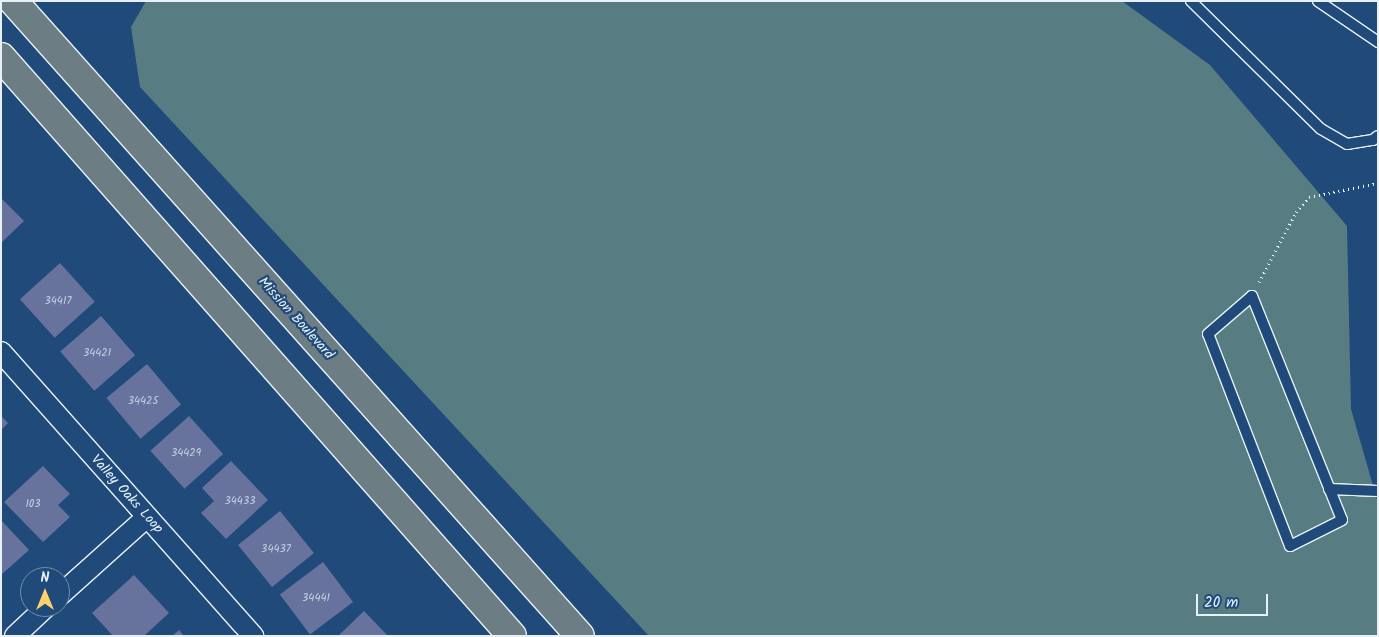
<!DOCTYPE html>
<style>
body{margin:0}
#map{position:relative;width:1379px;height:637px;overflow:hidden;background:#1f4a7a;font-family:Kalam,sans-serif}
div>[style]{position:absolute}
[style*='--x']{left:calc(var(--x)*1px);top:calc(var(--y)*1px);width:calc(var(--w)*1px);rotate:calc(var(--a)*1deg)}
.green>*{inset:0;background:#577d83}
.building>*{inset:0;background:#67729d;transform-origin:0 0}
.path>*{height:3px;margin-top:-1.5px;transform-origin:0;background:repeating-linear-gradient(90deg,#e8f1f8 0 1px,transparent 0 5px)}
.roads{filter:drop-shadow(1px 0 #e8f1f8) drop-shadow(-1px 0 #e8f1f8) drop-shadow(0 1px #e8f1f8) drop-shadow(0 -1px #e8f1f8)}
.lane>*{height:10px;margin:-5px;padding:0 5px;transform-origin:5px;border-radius:5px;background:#1f4a7a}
.street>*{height:20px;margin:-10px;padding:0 10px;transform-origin:10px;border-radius:10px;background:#1f4a7a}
.primary>*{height:28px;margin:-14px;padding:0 14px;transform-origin:14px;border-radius:14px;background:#6c7e84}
span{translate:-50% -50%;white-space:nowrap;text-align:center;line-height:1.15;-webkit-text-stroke:4.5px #1f4a7a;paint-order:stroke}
.number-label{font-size:11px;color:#c8d1e1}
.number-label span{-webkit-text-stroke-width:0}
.street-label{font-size:14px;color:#e8f1f8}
.frame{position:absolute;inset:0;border:2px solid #e8f1f8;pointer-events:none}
.north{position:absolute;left:20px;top:567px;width:50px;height:50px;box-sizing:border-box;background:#1f4a7a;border:1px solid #6f8dac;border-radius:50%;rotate:0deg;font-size:14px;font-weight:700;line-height:20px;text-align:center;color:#e8f1f8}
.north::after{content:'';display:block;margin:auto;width:18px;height:22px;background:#ffd166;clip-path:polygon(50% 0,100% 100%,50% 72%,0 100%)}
.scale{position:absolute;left:1196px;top:594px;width:72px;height:22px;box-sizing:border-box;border:2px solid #e8f1f8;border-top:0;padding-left:6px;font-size:15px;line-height:18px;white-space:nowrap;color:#e8f1f8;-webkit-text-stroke:4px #1f4a7a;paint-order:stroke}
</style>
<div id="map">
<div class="green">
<i style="clip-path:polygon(146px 1px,1122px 1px,1210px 65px,1347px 226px,1351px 409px,1378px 503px,1378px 636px,649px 636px,140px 87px,131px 27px)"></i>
</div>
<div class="building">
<i style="clip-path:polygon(1px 198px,24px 221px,1px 243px)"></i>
<i style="left:60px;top:263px;width:52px;height:54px;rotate:48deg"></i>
<i style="left:101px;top:316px;width:52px;height:54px;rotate:49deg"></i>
<i style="left:147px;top:364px;width:53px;height:53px;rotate:50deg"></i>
<i style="clip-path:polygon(1px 416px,8px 423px,1px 430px)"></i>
<i style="left:189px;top:416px;width:51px;height:52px;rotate:48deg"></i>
<i style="clip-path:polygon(231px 461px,268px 500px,226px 539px,201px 513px,214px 501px,202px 488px)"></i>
<i style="clip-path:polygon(43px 466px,70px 494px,58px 505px,70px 517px,43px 542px,4px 502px)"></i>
<i style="left:280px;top:511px;width:54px;height:54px;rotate:51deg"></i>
<i style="clip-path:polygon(1px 520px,29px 550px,1px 575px)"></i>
<i style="left:323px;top:562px;width:50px;height:54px;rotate:53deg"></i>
<i style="clip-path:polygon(134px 575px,169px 613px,144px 636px,113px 636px,92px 613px)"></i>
<i style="clip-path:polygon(364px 611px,388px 636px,338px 636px)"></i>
<i style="clip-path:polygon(179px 630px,184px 636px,172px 636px)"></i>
</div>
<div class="path">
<i style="--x:1259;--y:282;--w:79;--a:-62.1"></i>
<i style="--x:1296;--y:212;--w:20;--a:-49"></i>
<i style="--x:1309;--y:197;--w:70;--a:-11.5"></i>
</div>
<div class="roads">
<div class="lane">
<i style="--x:1191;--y:1;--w:182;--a:44.6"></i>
<i style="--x:1321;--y:129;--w:30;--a:30"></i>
<i style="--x:1347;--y:144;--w:26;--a:-9"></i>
<i style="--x:1373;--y:140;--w:6;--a:-39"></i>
<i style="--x:1318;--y:1;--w:73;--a:34.3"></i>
<i style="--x:1252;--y:296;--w:241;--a:68.1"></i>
<i style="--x:1342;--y:520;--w:58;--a:153.4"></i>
<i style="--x:1290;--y:546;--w:227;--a:-111.1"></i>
<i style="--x:1208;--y:334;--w:58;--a:-40.8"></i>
<i style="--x:1329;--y:489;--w:49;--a:2.3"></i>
</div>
<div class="street">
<i style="--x:1;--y:352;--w:380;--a:48.4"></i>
<i style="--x:60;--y:595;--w:117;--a:-41.9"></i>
<i style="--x:15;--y:636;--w:42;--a:-43.1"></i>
</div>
<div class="primary">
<i style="--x:13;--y:1;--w:851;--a:48.24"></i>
<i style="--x:1;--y:57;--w:772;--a:48.57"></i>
</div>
</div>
<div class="number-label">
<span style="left:58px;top:301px">34417</span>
<span style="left:97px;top:353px">34421</span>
<span style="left:143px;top:401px">34425</span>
<span style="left:186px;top:453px">34429</span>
<span style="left:240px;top:501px">34433</span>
<span style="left:33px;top:504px">103</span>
<span style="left:276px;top:549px">34437</span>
<span style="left:316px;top:598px">34441</span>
</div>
<div class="street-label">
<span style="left:296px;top:318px;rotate:48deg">Mission Boulevard</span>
<span style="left:127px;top:494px;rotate:48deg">Valley Oaks Loop</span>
</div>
<div class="frame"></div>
<div class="north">N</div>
<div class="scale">20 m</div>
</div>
